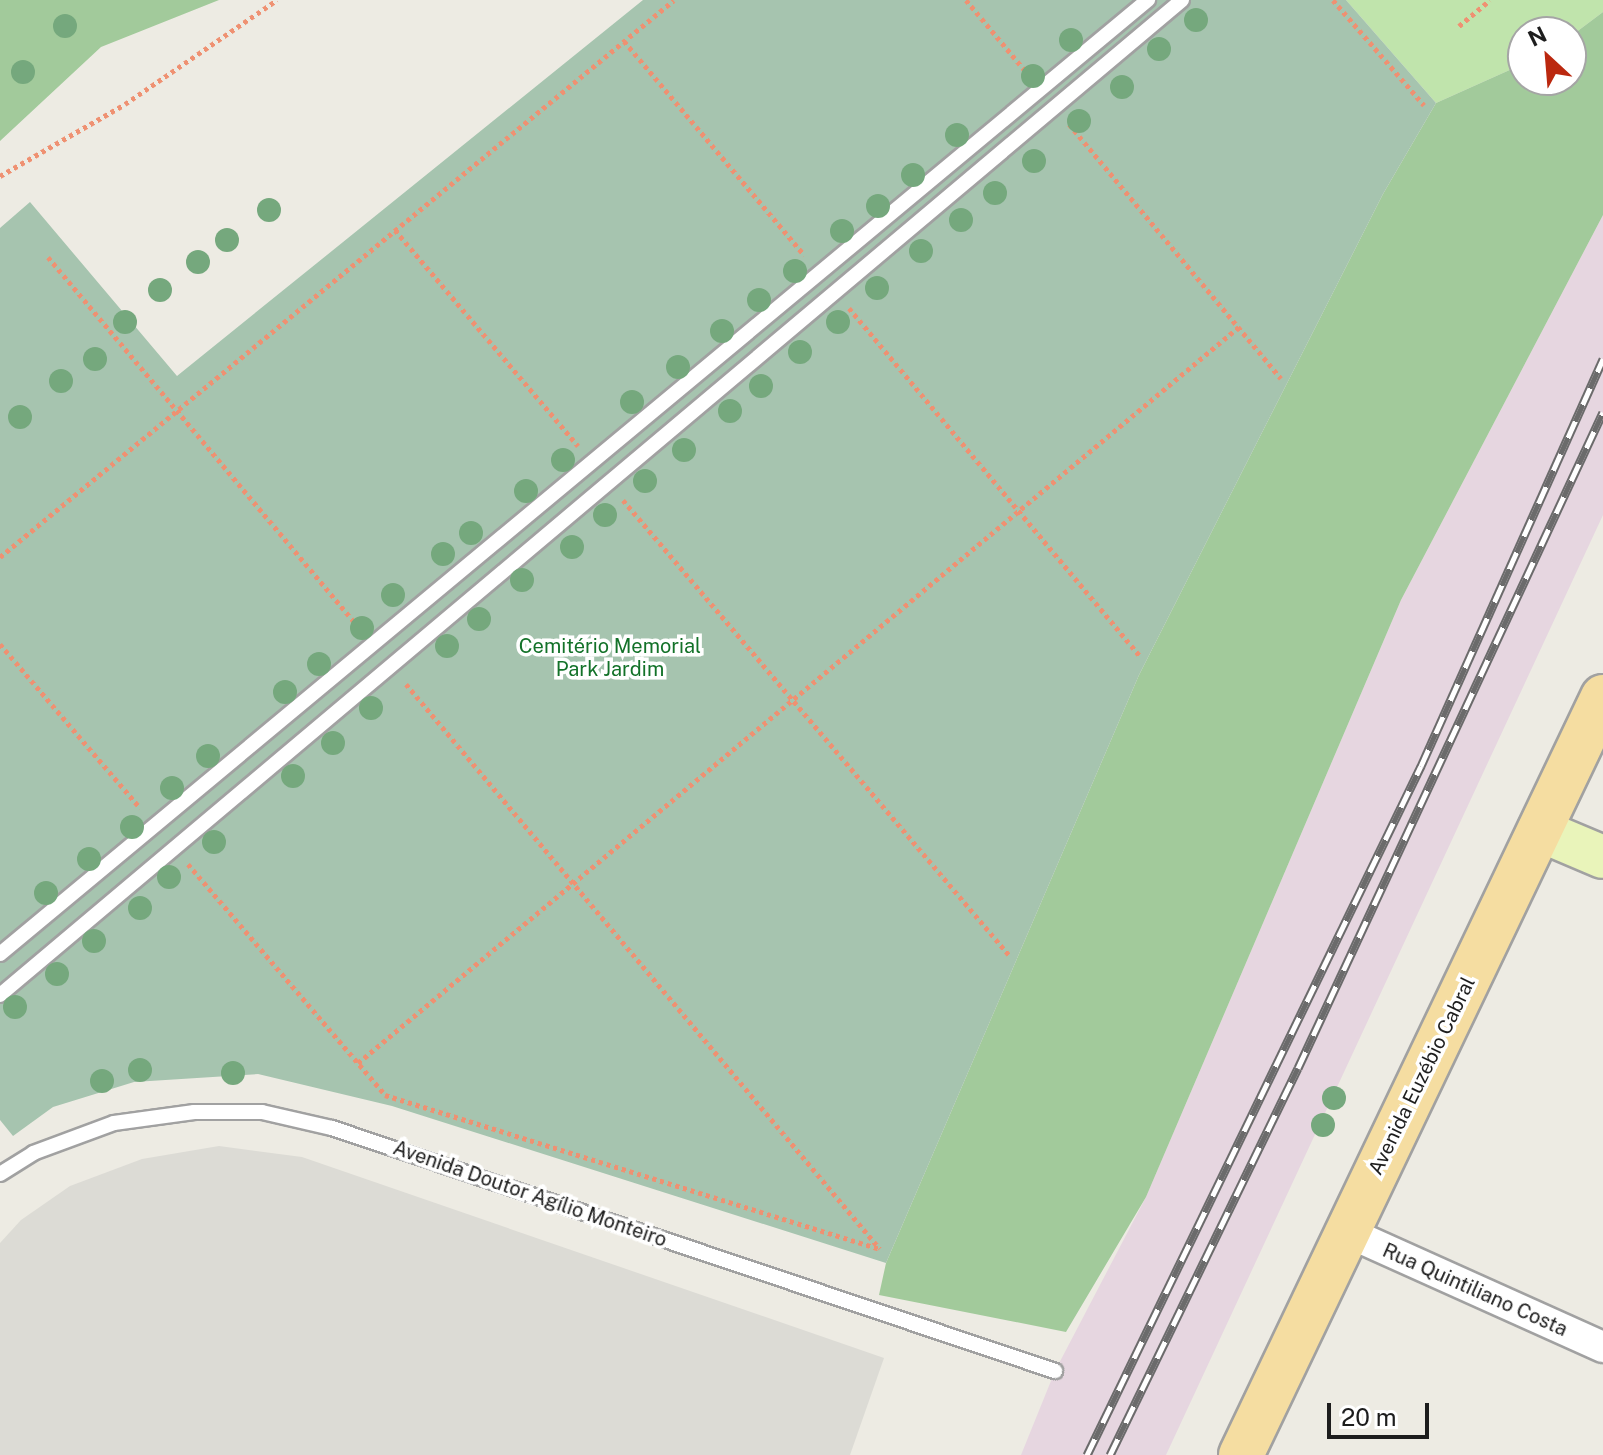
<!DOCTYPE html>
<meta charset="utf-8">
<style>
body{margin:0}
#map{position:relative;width:1603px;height:1455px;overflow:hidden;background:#edebe3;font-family:"Public Sans",sans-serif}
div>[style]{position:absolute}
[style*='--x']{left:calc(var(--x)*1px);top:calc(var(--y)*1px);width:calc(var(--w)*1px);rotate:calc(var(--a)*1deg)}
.industrial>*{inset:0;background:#e6d6e0}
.airport>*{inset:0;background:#dcdbd5}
.grass>*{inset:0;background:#c0e4ac}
.forest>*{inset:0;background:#a2ca9b}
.cemetery>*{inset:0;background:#a6c4af}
.path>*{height:5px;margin-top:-2.5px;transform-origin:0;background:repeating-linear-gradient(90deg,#ef9172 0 4px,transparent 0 8px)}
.roads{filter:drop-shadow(2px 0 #a1a1a1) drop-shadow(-2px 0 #a1a1a1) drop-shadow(0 2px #a1a1a1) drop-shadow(0 -2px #a1a1a1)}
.lane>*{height:14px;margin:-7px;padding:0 7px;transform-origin:7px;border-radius:7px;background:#fff}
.street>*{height:30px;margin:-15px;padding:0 15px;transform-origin:15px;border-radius:15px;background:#fff}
.secondary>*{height:42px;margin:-21px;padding:0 21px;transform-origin:21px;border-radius:21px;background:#e9f4ba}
.primary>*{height:44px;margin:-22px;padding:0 22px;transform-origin:22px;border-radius:22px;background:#f5dda1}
.rail>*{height:9px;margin-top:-4.5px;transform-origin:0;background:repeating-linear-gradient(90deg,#fff 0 18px,#6b6b6b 0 36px);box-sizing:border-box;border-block:2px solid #6b6b6b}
.trees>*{width:24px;height:24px;margin:-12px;border-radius:50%;background:#75a87d}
span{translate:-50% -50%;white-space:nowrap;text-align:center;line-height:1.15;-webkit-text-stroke:7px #fff;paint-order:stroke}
.park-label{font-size:20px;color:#137229}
.street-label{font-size:20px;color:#1d1d1d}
.north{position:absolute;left:1507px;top:16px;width:80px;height:80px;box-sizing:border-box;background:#fff;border:2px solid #a5a5a5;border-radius:50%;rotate:334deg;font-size:22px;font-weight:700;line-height:32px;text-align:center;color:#1d1d1d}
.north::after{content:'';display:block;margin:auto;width:28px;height:36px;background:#bb280f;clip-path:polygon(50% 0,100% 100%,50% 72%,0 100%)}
.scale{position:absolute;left:1327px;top:1403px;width:102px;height:36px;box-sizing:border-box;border:4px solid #1d1d1d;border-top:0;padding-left:10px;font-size:24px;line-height:28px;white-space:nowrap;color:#1d1d1d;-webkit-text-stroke:6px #fff;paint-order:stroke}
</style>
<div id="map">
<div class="industrial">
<i style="clip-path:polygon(1603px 215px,1603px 515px,1166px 1455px,1021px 1455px,1055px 1371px,1146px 1197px,1401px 600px)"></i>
</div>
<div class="airport">
<i style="clip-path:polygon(219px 1146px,302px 1157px,884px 1358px,850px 1455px,0 1455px,0 1243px,21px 1220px,70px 1186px,142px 1159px)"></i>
</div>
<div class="grass">
<i style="clip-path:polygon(1346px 0,1603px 0,1603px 12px,1571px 36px,1523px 32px,1523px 64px,1436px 103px)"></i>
</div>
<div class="forest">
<i style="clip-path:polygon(0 0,219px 0,101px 47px,0 141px)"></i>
<i style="clip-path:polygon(1603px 12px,1603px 215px,1401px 600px,1146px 1197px,1066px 1332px,879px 1295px,886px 1263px,1139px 675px,1383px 194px,1436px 103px,1523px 64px,1523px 80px,1571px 80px,1571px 36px)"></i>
</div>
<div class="cemetery">
<i style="clip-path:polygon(643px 0,1346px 0,1436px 103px,1383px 194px,1139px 675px,886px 1263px,392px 1106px,258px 1074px,134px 1082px,53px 1107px,13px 1136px,0 1120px,0 228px,30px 202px,177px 376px)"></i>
</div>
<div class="path">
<i style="--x:966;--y:0;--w:95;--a:50.1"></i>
<i style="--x:1333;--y:0;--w:139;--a:49.1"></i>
<i style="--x:1459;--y:26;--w:40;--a:-40"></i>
<i style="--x:624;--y:41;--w:280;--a:49.9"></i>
<i style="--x:1069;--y:124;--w:331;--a:50.2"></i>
<i style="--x:0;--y:176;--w:144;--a:-29.9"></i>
<i style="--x:125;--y:104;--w:184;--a:-34.4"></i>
<i style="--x:395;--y:230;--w:283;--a:49.7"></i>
<i style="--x:48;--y:257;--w:483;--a:50"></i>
<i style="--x:849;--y:308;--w:455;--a:50.1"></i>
<i style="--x:623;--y:500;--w:597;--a:49.69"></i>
<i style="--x:0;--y:557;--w:874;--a:-39.57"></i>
<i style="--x:0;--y:644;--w:216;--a:49.5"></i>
<i style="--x:406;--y:684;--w:737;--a:50.01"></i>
<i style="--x:188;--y:864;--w:304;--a:49.5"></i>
<i style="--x:385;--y:1095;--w:518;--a:17.28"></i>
<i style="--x:358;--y:1063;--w:1148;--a:-39.88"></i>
</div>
<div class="roads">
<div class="lane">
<i style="--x:0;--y:954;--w:1493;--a:-39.73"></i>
<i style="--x:0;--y:995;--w:1545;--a:-40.09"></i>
<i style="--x:0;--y:1174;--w:39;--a:-32"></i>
<i style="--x:33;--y:1153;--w:86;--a:-20.3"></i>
<i style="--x:114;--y:1123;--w:81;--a:-7.8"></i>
<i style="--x:194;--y:1112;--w:68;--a:0"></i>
<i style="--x:262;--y:1112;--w:72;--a:12.9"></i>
<i style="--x:332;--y:1128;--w:763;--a:18.58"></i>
</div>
<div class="street">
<i style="--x:1347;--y:1232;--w:281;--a:24.2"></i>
</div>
<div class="secondary">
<i style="--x:1539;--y:830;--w:69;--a:22.9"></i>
</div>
<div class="primary">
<i style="--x:1241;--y:1455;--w:840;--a:-64.47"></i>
</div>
</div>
<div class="rail">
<i style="--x:1087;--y:1455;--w:766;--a:-64.14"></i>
<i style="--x:1421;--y:766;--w:446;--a:-65.9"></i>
<i style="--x:1110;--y:1455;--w:430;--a:-64.1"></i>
<i style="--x:1298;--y:1068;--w:723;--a:-65.06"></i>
</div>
<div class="trees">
<i style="left:1196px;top:20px"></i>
<i style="left:65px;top:26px"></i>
<i style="left:1071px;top:40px"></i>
<i style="left:1159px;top:49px"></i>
<i style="left:23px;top:72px"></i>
<i style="left:1033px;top:76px"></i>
<i style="left:1122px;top:87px"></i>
<i style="left:1079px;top:121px"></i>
<i style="left:957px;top:135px"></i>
<i style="left:1034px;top:161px"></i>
<i style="left:913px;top:175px"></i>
<i style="left:995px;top:193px"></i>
<i style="left:878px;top:206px"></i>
<i style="left:269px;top:210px"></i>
<i style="left:961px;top:220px"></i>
<i style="left:842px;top:231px"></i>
<i style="left:227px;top:240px"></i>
<i style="left:921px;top:251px"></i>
<i style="left:198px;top:262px"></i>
<i style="left:795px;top:271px"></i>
<i style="left:877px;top:288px"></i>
<i style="left:160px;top:290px"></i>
<i style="left:759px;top:300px"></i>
<i style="left:125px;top:322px"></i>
<i style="left:838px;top:322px"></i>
<i style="left:722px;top:331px"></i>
<i style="left:800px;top:352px"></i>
<i style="left:95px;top:359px"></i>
<i style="left:678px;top:367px"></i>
<i style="left:61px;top:381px"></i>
<i style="left:761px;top:386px"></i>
<i style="left:632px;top:402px"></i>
<i style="left:730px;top:411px"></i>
<i style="left:20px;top:417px"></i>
<i style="left:684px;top:450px"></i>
<i style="left:563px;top:460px"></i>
<i style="left:645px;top:481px"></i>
<i style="left:526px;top:491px"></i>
<i style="left:605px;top:515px"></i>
<i style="left:471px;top:533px"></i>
<i style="left:572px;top:547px"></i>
<i style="left:443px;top:554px"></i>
<i style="left:522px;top:580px"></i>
<i style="left:393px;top:595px"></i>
<i style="left:479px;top:619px"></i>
<i style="left:362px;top:628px"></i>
<i style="left:447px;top:646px"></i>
<i style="left:319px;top:664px"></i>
<i style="left:285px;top:692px"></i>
<i style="left:371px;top:708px"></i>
<i style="left:333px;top:743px"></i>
<i style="left:208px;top:756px"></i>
<i style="left:293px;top:776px"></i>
<i style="left:172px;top:788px"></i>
<i style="left:132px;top:827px"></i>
<i style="left:214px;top:842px"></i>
<i style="left:89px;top:859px"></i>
<i style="left:169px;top:877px"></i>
<i style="left:46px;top:893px"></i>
<i style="left:140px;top:908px"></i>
<i style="left:94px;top:941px"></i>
<i style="left:57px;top:974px"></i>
<i style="left:15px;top:1007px"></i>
<i style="left:140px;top:1070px"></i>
<i style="left:233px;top:1073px"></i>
<i style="left:102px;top:1081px"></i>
<i style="left:1334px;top:1098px"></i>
<i style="left:1323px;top:1125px"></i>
</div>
<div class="park-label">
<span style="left:610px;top:658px">Cemitério Memorial<br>Park Jardim</span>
</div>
<div class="street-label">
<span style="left:1422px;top:1076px;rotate:-64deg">Avenida Euzébio Cabral</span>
<span style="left:530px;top:1194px;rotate:19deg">Avenida Doutor Agílio Monteiro</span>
<span style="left:1475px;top:1290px;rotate:24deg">Rua Quintiliano Costa</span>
</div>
<div class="north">N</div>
<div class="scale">20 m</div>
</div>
